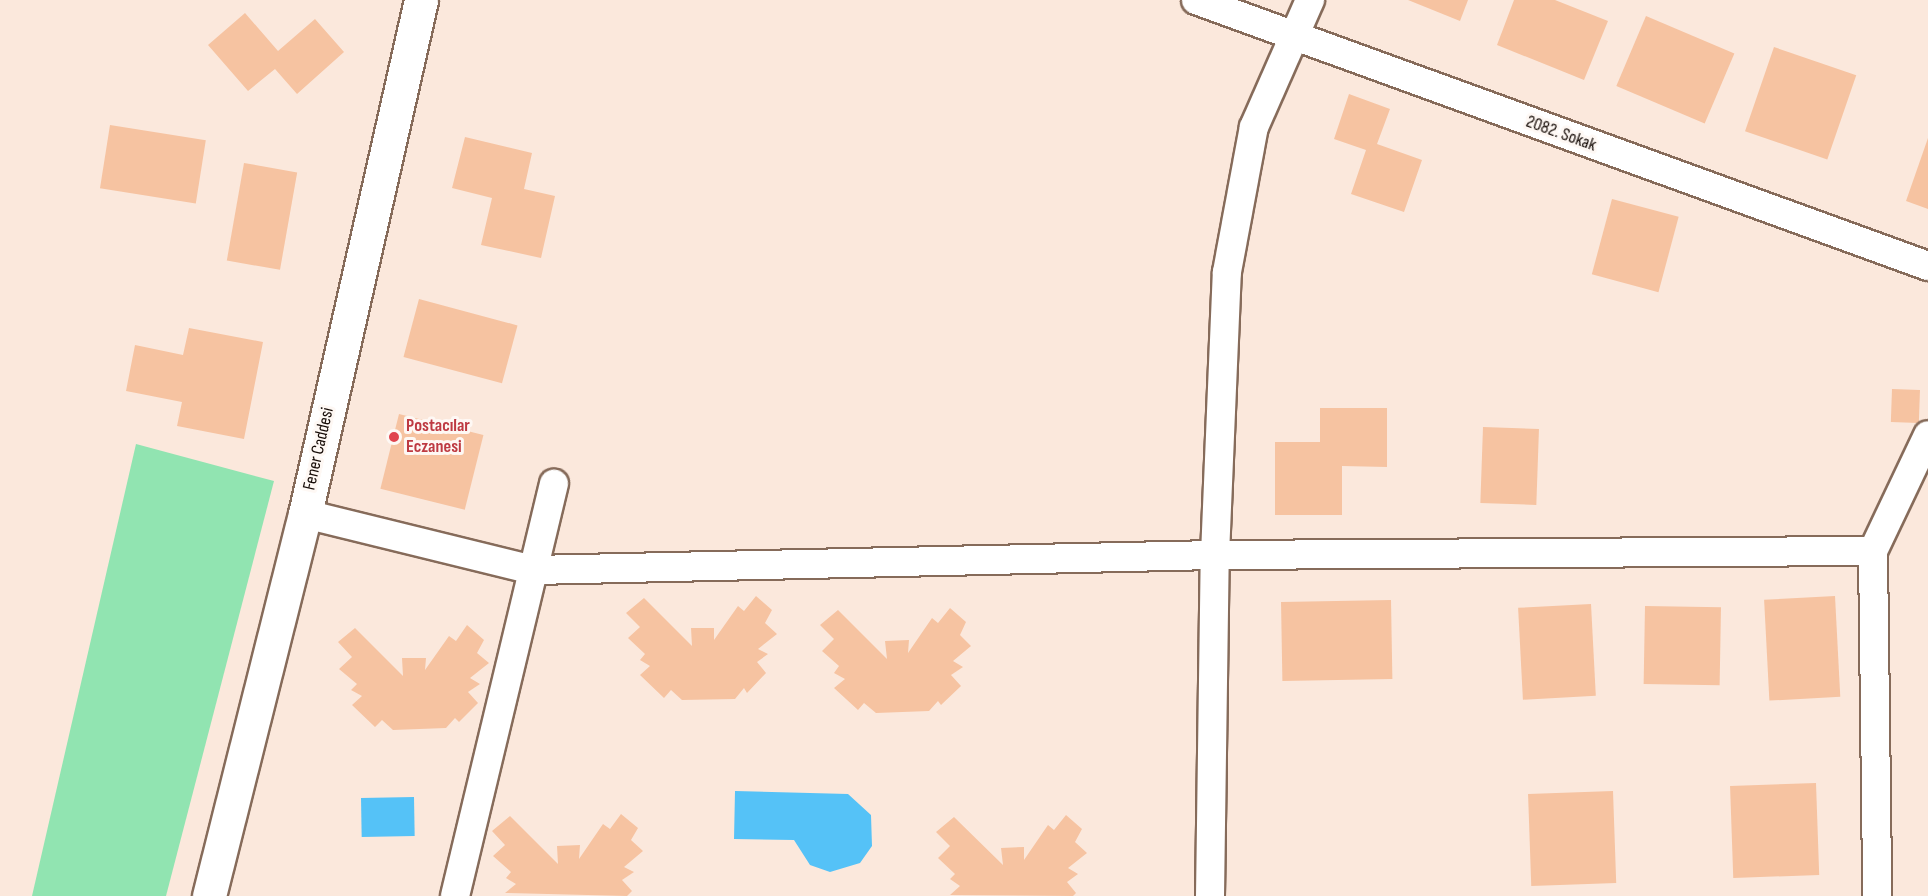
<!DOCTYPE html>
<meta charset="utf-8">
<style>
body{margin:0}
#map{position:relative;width:1928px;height:896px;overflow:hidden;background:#fbe8dc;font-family:"Sofia Sans Condensed",sans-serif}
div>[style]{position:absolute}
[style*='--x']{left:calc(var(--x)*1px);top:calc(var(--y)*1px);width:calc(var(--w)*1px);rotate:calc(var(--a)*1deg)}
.green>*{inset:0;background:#91e4b1}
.water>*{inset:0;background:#55c2f7;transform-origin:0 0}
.building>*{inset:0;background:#f6c3a1;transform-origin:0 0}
.roads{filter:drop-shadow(2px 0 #866b5a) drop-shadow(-2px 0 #866b5a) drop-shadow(0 2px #866b5a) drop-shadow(0 -2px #866b5a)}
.minor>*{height:28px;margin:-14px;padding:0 14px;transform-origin:14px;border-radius:14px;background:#fff}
.tertiary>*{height:33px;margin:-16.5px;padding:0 16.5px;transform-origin:16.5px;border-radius:16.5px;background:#fff}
.dots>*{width:16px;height:16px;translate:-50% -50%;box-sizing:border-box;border:3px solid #fef8f4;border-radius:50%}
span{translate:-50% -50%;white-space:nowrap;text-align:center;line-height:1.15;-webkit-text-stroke:6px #fef8f4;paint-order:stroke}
.street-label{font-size:18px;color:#150b06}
.health-label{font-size:18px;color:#be3a42;font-weight:700}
.left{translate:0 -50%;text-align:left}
</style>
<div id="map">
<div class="green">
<i style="clip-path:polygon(136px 444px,274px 481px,166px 896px,32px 896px)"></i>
</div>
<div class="water">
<i style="clip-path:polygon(735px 791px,848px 794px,871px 815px,872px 846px,860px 863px,830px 872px,810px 865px,794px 840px,734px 839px)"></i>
<i style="left:414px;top:797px;width:39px;height:53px;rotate:89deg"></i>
</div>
<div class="building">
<i style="clip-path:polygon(1408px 0,1468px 0,1460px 21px)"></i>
<i style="clip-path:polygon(1514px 0,1555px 0,1608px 21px,1584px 80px,1497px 45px)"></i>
<i style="clip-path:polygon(245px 13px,278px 51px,315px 19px,344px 52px,297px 94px,275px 69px,248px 91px,208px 45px)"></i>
<i style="left:1646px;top:16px;width:96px;height:76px;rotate:23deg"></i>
<i style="left:1774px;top:47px;width:87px;height:89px;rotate:19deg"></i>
<i style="clip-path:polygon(1349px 94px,1390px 109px,1377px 144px,1422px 160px,1404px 212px,1351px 194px,1366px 150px,1334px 139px)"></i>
<i style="left:110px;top:125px;width:97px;height:64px;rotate:9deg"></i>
<i style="clip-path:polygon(465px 137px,532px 153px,524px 189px,555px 196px,541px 258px,481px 245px,492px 198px,452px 188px)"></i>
<i style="clip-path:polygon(1928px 138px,1928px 209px,1906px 201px)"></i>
<i style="left:244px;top:163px;width:54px;height:99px;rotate:10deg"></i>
<i style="left:1612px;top:199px;width:69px;height:78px;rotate:15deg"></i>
<i style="left:419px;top:299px;width:102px;height:60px;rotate:15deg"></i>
<i style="clip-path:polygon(189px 328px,263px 342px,244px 439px,177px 426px,182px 402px,126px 391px,135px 345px,183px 355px)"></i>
<i style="left:1892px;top:389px;width:28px;height:33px;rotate:2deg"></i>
<i style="clip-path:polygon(1320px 408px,1387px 408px,1387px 467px,1342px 466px,1342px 515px,1275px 515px,1275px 442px,1320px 442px)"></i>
<i style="left:399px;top:414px;width:87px;height:77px;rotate:14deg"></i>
<i style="left:1483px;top:427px;width:56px;height:76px;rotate:2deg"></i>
<i style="clip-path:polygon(756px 596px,772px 610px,765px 623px,777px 634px,758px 649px,768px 654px,757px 662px,766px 673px,747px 693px,744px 688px,735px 699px,682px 700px,671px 690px,664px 698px,640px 675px,650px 666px,640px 660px,645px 654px,628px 638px,640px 627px,626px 613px,644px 598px,692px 646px,691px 628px,714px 628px,714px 640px,738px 606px,744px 611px)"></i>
<i style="left:1835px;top:596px;width:101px;height:71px;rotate:87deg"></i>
<i style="left:1391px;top:600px;width:79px;height:110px;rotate:89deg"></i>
<i style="left:1591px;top:604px;width:92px;height:73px;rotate:87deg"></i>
<i style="left:1645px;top:606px;width:76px;height:78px;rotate:1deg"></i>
<i style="clip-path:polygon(950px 608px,966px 622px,960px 635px,971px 646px,953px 661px,963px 667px,951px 675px,961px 686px,941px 705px,938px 701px,929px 711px,876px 713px,864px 703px,858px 710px,834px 688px,845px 679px,834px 673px,839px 666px,822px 651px,834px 639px,820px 625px,838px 610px,887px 659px,885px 641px,909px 640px,908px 653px,932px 618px,938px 623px)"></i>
<i style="clip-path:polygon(467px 625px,484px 640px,477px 653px,489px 663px,470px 678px,480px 684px,468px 692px,478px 703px,459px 722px,455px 718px,446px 728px,393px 730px,382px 720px,375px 727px,352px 705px,362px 696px,351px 690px,357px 684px,339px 669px,352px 657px,338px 642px,355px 628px,403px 676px,402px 658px,426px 658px,425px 670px,449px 636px,456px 641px)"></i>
<i style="left:1816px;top:783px;width:92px;height:86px;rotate:88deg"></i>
<i style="left:1613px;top:791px;width:92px;height:85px;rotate:88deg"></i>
<i style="clip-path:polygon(621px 814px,638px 828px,631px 840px,643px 851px,624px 867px,634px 872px,622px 880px,632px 891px,627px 896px,505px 893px,516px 884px,506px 878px,511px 872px,493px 856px,505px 845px,492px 831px,510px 816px,558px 864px,557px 846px,580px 845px,579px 859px,603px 824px,610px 829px)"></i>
<i style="clip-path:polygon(1066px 815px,1082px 829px,1075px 842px,1087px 853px,1068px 868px,1078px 874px,1067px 882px,1076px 893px,1073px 896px,950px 895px,960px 886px,950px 879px,955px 874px,938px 858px,950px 846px,936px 832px,954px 817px,1003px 865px,1001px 848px,1024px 847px,1024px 860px,1048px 825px,1054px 830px)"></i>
</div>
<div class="roads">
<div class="minor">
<i style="--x:1196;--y:0;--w:779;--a:19.97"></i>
<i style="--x:305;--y:514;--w:235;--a:13.8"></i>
<i style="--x:533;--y:570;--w:682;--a:-1.26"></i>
<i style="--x:1215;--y:555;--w:658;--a:-0.35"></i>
<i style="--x:1873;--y:551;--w:345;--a:89.3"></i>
<i style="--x:1873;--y:551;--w:128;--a:-64.6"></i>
<i style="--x:455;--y:896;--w:424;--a:-76.5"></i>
<i style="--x:1210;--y:896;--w:341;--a:-89.2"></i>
<i style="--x:1215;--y:555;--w:283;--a:-87.6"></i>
<i style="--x:1227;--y:272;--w:147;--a:-79.5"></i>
<i style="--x:1254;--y:127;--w:139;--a:-66.2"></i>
</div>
<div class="tertiary">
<i style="--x:209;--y:896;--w:394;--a:-75.9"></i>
<i style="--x:305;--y:514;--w:527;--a:-77.28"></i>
</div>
</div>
<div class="dots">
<i style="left:394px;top:437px;background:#e0444e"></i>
</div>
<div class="street-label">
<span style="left:1561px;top:134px;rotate:20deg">2082. Sokak</span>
<span style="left:319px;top:449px;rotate:-77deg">Fener Caddesi</span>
</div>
<div class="health-label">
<span class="left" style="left:406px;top:437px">Postacılar<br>Eczanesi</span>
</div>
</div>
